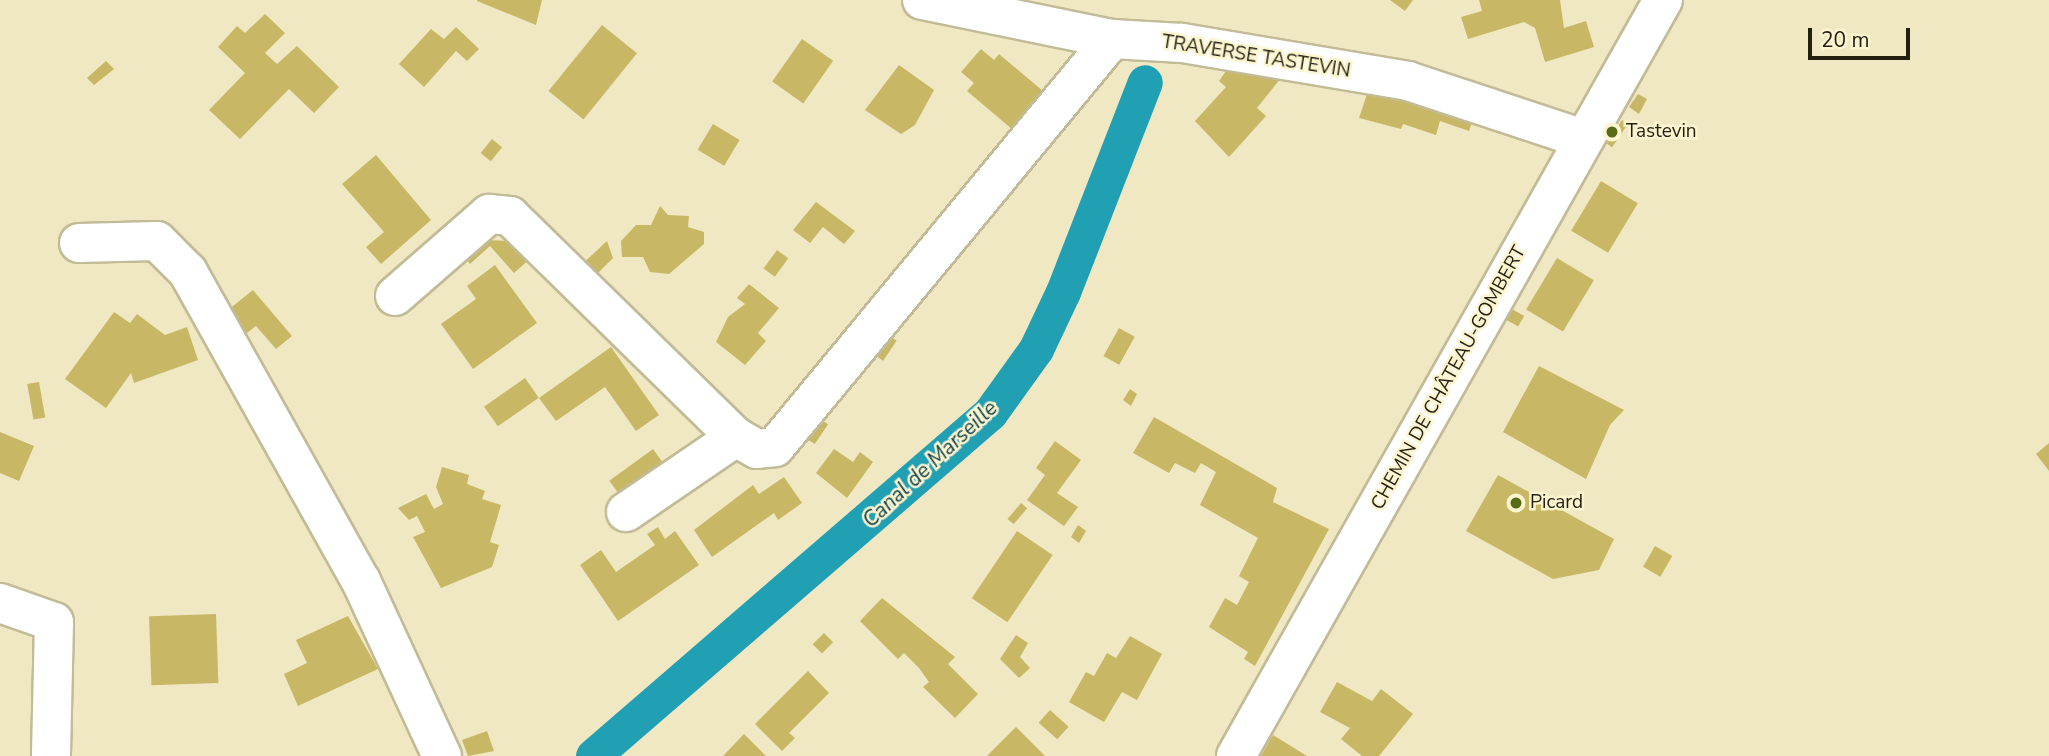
<!DOCTYPE html>
<meta charset="utf-8">
<style>
body{margin:0}
#map{position:relative;width:2049px;height:756px;overflow:hidden;background:#efe8c3;font-family:"Nunito Sans",sans-serif}
div>[style]{position:absolute}
[style*='--x']{left:calc(var(--x)*1px);top:calc(var(--y)*1px);width:calc(var(--w)*1px);rotate:calc(var(--a)*1deg)}
.canal>*{height:35px;margin:-17.5px;padding:0 17.5px;transform-origin:17.5px;border-radius:17.5px;background:#219fb3}
.building>*{inset:0;background:#c8b865;transform-origin:0 0}
.roads{filter:drop-shadow(2px 0 #c1bb97) drop-shadow(-2px 0 #c1bb97) drop-shadow(0 2px #c1bb97) drop-shadow(0 -2px #c1bb97)}
.street>*{height:38px;margin:-19px;padding:0 19px;transform-origin:19px;border-radius:19px;background:#fff}
.secondary>*{height:38px;margin:-19px;padding:0 19px;transform-origin:19px;border-radius:19px;background:#fff}
.dots>*{width:19px;height:19px;translate:-50% -50%;box-sizing:border-box;border:4px solid #fcf5d0;border-radius:50%}
span{translate:-50% -50%;white-space:nowrap;text-align:center;line-height:1.15;-webkit-text-stroke:5px #fcf5d0;paint-order:stroke}
.street-label{font-size:19px;color:#221f11}
.poi-label{font-size:19px;color:#221f11}
.left{translate:0 -50%;text-align:left}
.water-label{font-size:21px;color:#0e424b;font-style:italic}
.scale{position:absolute;left:1808px;top:28px;width:102px;height:32px;box-sizing:border-box;border:4px solid #221f11;border-top:0;padding-left:9px;font-size:21px;line-height:24px;white-space:nowrap;color:#221f11;-webkit-text-stroke:5px #fcf5d0;paint-order:stroke}
</style>
<div id="map">
<div class="canal">
<i style="--x:593;--y:756;--w:525;--a:-40.83"></i>
<i style="--x:990;--y:413;--w:79;--a:-54.3"></i>
<i style="--x:1036;--y:349;--w:63;--a:-64.7"></i>
<i style="--x:1063;--y:292;--w:225;--a:-68.7"></i>
</div>
<div class="building">
<i style="clip-path:polygon(542px 0,536px 25px,477px 1px,477px 0)"></i>
<i style="clip-path:polygon(1390px 0,1413px 0,1405px 11px)"></i>
<i style="clip-path:polygon(1479px 0,1560px 0,1564px 28px,1586px 21px,1594px 47px,1545px 62px,1535px 28px,1524px 22px,1468px 39px,1461px 17px,1482px 11px)"></i>
<i style="clip-path:polygon(265px 14px,285px 33px,265px 53px,277px 64px,297px 46px,339px 87px,314px 113px,289px 89px,240px 139px,209px 110px,245px 73px,218px 47px,237px 26px,245px 33px)"></i>
<i style="left:602px;top:25px;width:45px;height:85px;rotate:39deg"></i>
<i style="clip-path:polygon(456px 27px,479px 49px,467px 61px,456px 51px,424px 87px,399px 64px,431px 29px,444px 39px)"></i>
<i style="left:802px;top:39px;width:38px;height:52px;rotate:35deg"></i>
<i style="clip-path:polygon(981px 49px,994px 60px,999px 54px,1044px 92px,1013px 130px,967px 91px,974px 83px,961px 72px)"></i>
<i style="clip-path:polygon(106px 61px,114px 69px,94px 85px,87px 78px)"></i>
<i style="clip-path:polygon(1233px 61px,1288px 69px,1257px 108px,1266px 116px,1229px 157px,1195px 121px,1226px 87px,1219px 81px)"></i>
<i style="clip-path:polygon(899px 65px,934px 90px,915px 125px,901px 134px,865px 110px)"></i>
<i style="clip-path:polygon(1368px 91px,1475px 113px,1469px 131px,1440px 121px,1436px 135px,1403px 124px,1401px 129px,1359px 118px)"></i>
<i style="clip-path:polygon(1638px 94px,1647px 99px,1639px 114px,1629px 107px)"></i>
<i style="left:1622px;top:120px;width:7px;height:28px;rotate:34deg"></i>
<i style="left:713px;top:124px;width:31px;height:30px;rotate:31deg"></i>
<i style="left:492px;top:139px;width:13px;height:18px;rotate:39deg"></i>
<i style="clip-path:polygon(376px 155px,431px 220px,381px 264px,366px 247px,384px 232px,342px 184px)"></i>
<i style="left:1601px;top:181px;width:43px;height:58px;rotate:31deg"></i>
<i style="clip-path:polygon(816px 202px,855px 231px,844px 244px,823px 227px,810px 243px,793px 230px)"></i>
<i style="clip-path:polygon(660px 206px,668px 215px,689px 216px,688px 227px,704px 232px,704px 244px,669px 274px,650px 272px,643px 257px,622px 257px,621px 241px,636px 225px,651px 225px)"></i>
<i style="clip-path:polygon(484px 240px,513px 241px,531px 258px,514px 273px,490px 246px,470px 264px,465px 257px)"></i>
<i style="clip-path:polygon(607px 241px,613px 258px,598px 273px,619px 296px,578px 268px)"></i>
<i style="left:777px;top:250px;width:14px;height:23px;rotate:36deg"></i>
<i style="left:1557px;top:258px;width:43px;height:60px;rotate:31deg"></i>
<i style="clip-path:polygon(495px 265px,537px 323px,473px 369px,441px 324px,476px 299px,467px 286px)"></i>
<i style="clip-path:polygon(749px 284px,779px 308px,758px 333px,766px 341px,745px 365px,716px 342px,728px 317px,745px 304px,737px 298px)"></i>
<i style="clip-path:polygon(253px 290px,292px 336px,276px 349px,256px 326px,247px 333px,228px 310px)"></i>
<i style="left:1512px;top:309px;width:14px;height:12px;rotate:30deg"></i>
<i style="clip-path:polygon(114px 312px,130px 323px,137px 314px,165px 335px,187px 327px,198px 360px,134px 383px,131px 373px,106px 408px,65px 379px)"></i>
<i style="left:1119px;top:328px;width:18px;height:32px;rotate:29deg"></i>
<i style="left:885px;top:333px;width:14px;height:24px;rotate:34deg"></i>
<i style="clip-path:polygon(611px 347px,659px 415px,636px 431px,605px 387px,556px 421px,539px 398px)"></i>
<i style="clip-path:polygon(1539px 366px,1624px 410px,1610px 425px,1586px 479px,1503px 432px)"></i>
<i style="left:525px;top:378px;width:24px;height:50px;rotate:55deg"></i>
<i style="left:39px;top:382px;width:36px;height:12px;rotate:80deg"></i>
<i style="clip-path:polygon(1130px 389px,1137px 394px,1131px 406px,1123px 400px)"></i>
<i style="clip-path:polygon(1154px 417px,1277px 488px,1273px 502px,1329px 529px,1255px 666px,1244px 659px,1248px 652px,1209px 627px,1225px 598px,1237px 605px,1249px 582px,1239px 576px,1258px 538px,1200px 505px,1216px 472px,1201px 463px,1195px 473px,1175px 463px,1169px 473px,1133px 453px)"></i>
<i style="left:819px;top:418px;width:11px;height:24px;rotate:34deg"></i>
<i style="clip-path:polygon(0 432px,34px 446px,19px 481px,0 473px)"></i>
<i style="clip-path:polygon(1055px 441px,1081px 460px,1057px 493px,1078px 507px,1064px 526px,1027px 500px,1045px 475px,1036px 468px)"></i>
<i style="clip-path:polygon(2049px 443px,2049px 471px,2036px 454px)"></i>
<i style="left:653px;top:449px;width:26px;height:54px;rotate:54deg"></i>
<i style="clip-path:polygon(834px 449px,853px 462px,860px 452px,873px 462px,847px 498px,816px 473px)"></i>
<i style="clip-path:polygon(442px 467px,469px 475px,467px 484px,485px 491px,482px 499px,501px 505px,490px 542px,499px 545px,492px 567px,441px 588px,413px 537px,425px 532px,417px 516px,409px 520px,398px 508px,426px 494px,434px 509px,443px 504px,436px 487px)"></i>
<i style="clip-path:polygon(1498px 475px,1614px 539px,1599px 570px,1553px 579px,1466px 531px)"></i>
<i style="clip-path:polygon(784px 477px,802px 503px,778px 520px,774px 513px,712px 557px,694px 530px,753px 485px,759px 494px)"></i>
<i style="left:1021px;top:503px;width:8px;height:21px;rotate:40deg"></i>
<i style="clip-path:polygon(1078px 525px,1086px 531px,1079px 543px,1071px 537px)"></i>
<i style="clip-path:polygon(658px 527px,665px 539px,675px 531px,699px 565px,618px 621px,580px 565px,601px 550px,616px 572px,655px 545px,647px 534px)"></i>
<i style="left:1017px;top:531px;width:43px;height:81px;rotate:34deg"></i>
<i style="left:1655px;top:546px;width:20px;height:24px;rotate:30deg"></i>
<i style="clip-path:polygon(882px 598px,955px 657px,948px 664px,978px 694px,955px 718px,923px 687px,929px 682px,919px 668px,904px 653px,898px 659px,860px 621px)"></i>
<i style="left:216px;top:614px;width:69px;height:67px;rotate:88deg"></i>
<i style="clip-path:polygon(348px 616px,378px 669px,298px 706px,284px 674px,307px 663px,296px 640px)"></i>
<i style="left:824px;top:633px;width:13px;height:16px;rotate:45deg"></i>
<i style="clip-path:polygon(1016px 635px,1028px 643px,1020px 657px,1030px 668px,1019px 678px,1000px 659px)"></i>
<i style="clip-path:polygon(1130px 636px,1162px 654px,1137px 700px,1122px 692px,1104px 722px,1069px 702px,1086px 672px,1094px 676px,1107px 653px,1116px 658px)"></i>
<i style="clip-path:polygon(808px 671px,829px 693px,789px 733px,795px 738px,782px 751px,755px 724px)"></i>
<i style="clip-path:polygon(1337px 682px,1372px 701px,1381px 689px,1413px 714px,1379px 756px,1362px 756px,1341px 739px,1350px 728px,1320px 712px)"></i>
<i style="left:1050px;top:710px;width:25px;height:17px;rotate:42deg"></i>
<i style="clip-path:polygon(1016px 727px,1045px 756px,987px 756px)"></i>
<i style="clip-path:polygon(487px 731px,494px 751px,468px 756px,462px 740px)"></i>
<i style="clip-path:polygon(744px 734px,766px 756px,723px 756px)"></i>
<i style="clip-path:polygon(1273px 735px,1307px 756px,1261px 756px)"></i>
</div>
<div class="roads">
<div class="street">
<i style="--x:922;--y:0;--w:194;--a:11.6"></i>
<i style="--x:1112;--y:39;--w:70;--a:3.3"></i>
<i style="--x:1182;--y:43;--w:229;--a:9.5"></i>
<i style="--x:1408;--y:81;--w:184;--a:18.3"></i>
<i style="--x:79;--y:243;--w:78;--a:-1.5"></i>
<i style="--x:157;--y:241;--w:44;--a:45"></i>
<i style="--x:188;--y:272;--w:354;--a:60.8"></i>
<i style="--x:361;--y:581;--w:193;--a:65.2"></i>
<i style="--x:395;--y:296;--w:125;--a:-41.1"></i>
<i style="--x:489;--y:214;--w:21;--a:5"></i>
<i style="--x:510;--y:216;--w:316;--a:44.4"></i>
<i style="--x:736;--y:437;--w:24;--a:30"></i>
<i style="--x:757;--y:449;--w:18;--a:-6"></i>
<i style="--x:775;--y:447;--w:529;--a:-50.44"></i>
<i style="--x:626;--y:512;--w:133;--a:-34.3"></i>
<i style="--x:0;--y:603;--w:57;--a:19.4"></i>
<i style="--x:54;--y:622;--w:134;--a:91.3"></i>
</div>
<div class="secondary">
<i style="--x:1236;--y:756;--w:868;--a:-60.54"></i>
</div>
</div>
<div class="dots">
<i style="left:1612px;top:132px;background:#576b19"></i>
<i style="left:1516px;top:503px;background:#576b19"></i>
</div>
<div class="street-label">
<span style="left:1256px;top:57px;rotate:9deg">TRAVERSE TASTEVIN</span>
<span style="left:1449px;top:378px;rotate:-61deg">CHEMIN DE CHÂTEAU-GOMBERT</span>
</div>
<div class="poi-label">
<span class="left" style="left:1626px;top:132px">Tastevin</span>
<span class="left" style="left:1530px;top:503px">Picard</span>
</div>
<div class="water-label">
<span style="left:930px;top:464px;rotate:-43deg">Canal de Marseille</span>
</div>
<div class="scale">20 m</div>
</div>
